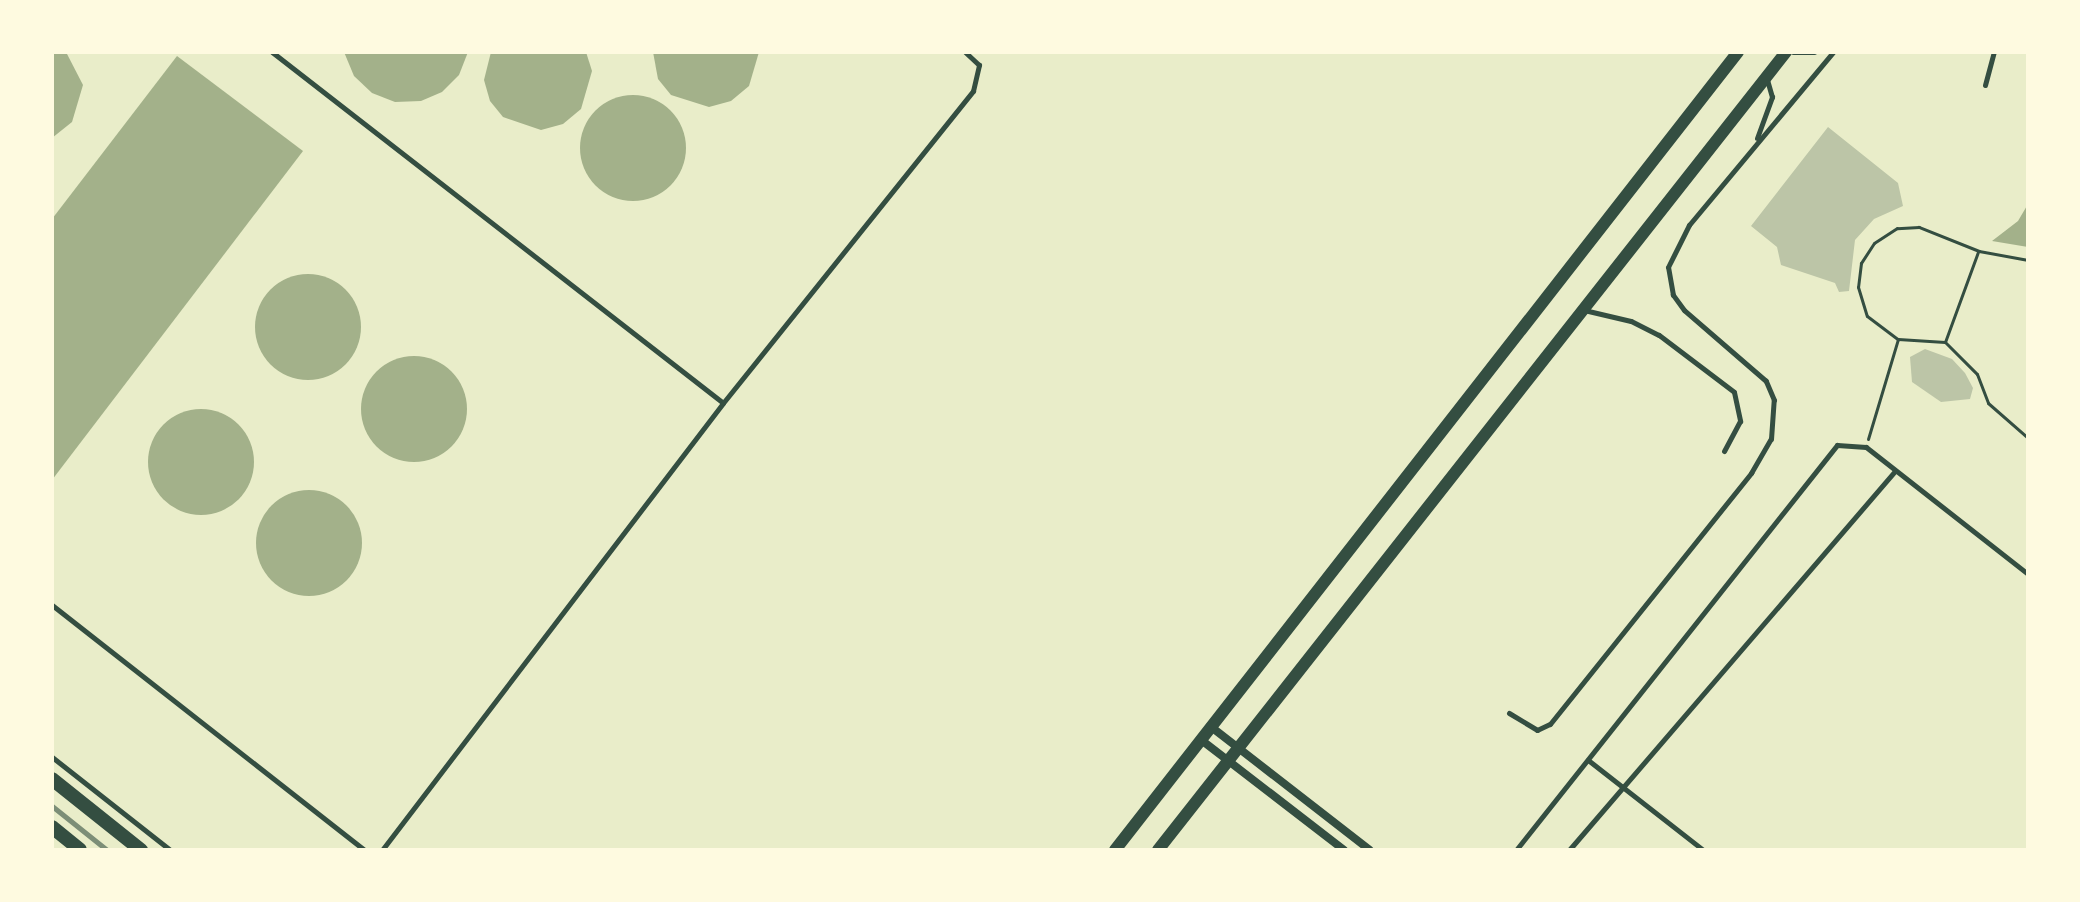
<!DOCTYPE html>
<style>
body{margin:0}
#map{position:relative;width:2080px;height:902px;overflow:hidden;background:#e9edc9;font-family:"Space Grotesk",sans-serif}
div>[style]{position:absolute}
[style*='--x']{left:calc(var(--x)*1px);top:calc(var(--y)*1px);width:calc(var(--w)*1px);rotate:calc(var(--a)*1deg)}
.water>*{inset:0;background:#a3b18a}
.round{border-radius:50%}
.building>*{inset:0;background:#bcc5a7}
.path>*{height:3px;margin:-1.5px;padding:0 1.5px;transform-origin:1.5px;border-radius:1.5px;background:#344e41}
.service>*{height:5px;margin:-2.5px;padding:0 2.5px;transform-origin:2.5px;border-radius:2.5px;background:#344e41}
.minor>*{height:8px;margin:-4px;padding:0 4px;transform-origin:4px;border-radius:4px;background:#344e41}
.tertiary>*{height:12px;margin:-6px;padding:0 6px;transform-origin:6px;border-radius:6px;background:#344e41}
.secondary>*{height:14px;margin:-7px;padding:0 7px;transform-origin:7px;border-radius:7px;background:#344e41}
.rail>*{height:5px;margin:-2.5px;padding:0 2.5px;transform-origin:2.5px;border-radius:2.5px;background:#7c8e77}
span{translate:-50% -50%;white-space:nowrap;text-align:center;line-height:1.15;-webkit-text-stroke:6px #fefae0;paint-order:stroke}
.frame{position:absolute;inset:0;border:54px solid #fefae0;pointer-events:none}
</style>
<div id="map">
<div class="water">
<i style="clip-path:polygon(52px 52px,66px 52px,83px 85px,72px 122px,52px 138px)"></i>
<i style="clip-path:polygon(344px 52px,468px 52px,459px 75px,442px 92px,421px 101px,395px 102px,372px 93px,354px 76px)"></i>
<i style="clip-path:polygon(491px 52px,586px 52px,592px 71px,581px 109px,563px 124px,541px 130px,503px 117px,490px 101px,484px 80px)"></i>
<i style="clip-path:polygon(653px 52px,759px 52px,749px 86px,731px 101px,709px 107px,671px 95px,658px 79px)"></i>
<i style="clip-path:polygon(177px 56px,303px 151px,52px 480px,52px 219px)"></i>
<i class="round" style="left:580px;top:95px;width:106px;height:106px"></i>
<i style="clip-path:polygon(2028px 204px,2028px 247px,1992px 241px,2018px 221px)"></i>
<i class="round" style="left:255px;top:274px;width:106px;height:106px"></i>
<i class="round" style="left:361px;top:356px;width:106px;height:106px"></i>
<i class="round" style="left:148px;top:409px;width:106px;height:106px"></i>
<i class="round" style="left:256px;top:490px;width:106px;height:106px"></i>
</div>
<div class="building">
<i style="clip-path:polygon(1828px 127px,1898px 183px,1903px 206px,1874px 219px,1855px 240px,1849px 291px,1839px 292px,1835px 283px,1781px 265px,1777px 247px,1751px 226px)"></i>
<i style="clip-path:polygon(1925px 349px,1952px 359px,1965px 373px,1973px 388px,1970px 399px,1941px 402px,1912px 382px,1910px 357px)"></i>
</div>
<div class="path">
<i style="--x:2028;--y:260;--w:50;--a:-169.6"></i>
<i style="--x:1979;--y:251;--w:65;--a:-158.2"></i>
<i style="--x:1919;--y:227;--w:22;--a:177"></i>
<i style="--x:1897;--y:228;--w:27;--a:147"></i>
<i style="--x:1874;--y:243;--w:24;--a:123"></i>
<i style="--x:1861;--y:263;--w:24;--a:97"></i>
<i style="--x:1858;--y:287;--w:30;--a:73"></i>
<i style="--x:1867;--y:316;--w:39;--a:37"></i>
<i style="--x:1898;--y:339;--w:47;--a:3.7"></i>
<i style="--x:1945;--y:342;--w:45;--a:45"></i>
<i style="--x:1977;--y:374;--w:31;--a:69"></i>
<i style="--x:1988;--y:403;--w:53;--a:41.2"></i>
<i style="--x:1945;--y:342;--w:96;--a:-69.9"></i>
<i style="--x:1868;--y:439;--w:104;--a:-73.3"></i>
</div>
<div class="service">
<i style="--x:272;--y:52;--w:570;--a:37.87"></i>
<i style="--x:1793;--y:52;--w:21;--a:0"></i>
<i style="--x:1985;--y:85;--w:34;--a:-75"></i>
<i style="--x:1757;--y:138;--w:44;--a:-69.9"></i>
<i style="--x:1772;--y:97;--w:18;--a:-106"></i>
<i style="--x:1584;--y:310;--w:48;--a:13.2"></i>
<i style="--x:1631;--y:321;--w:31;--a:27"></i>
<i style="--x:1659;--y:335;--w:94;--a:37.2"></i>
<i style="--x:1734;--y:392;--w:30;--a:78"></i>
<i style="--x:1740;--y:421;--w:34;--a:118"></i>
<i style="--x:52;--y:605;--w:397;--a:38.1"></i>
<i style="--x:1509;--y:713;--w:33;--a:31"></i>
<i style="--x:1537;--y:730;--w:14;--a:-25"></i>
<i style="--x:1550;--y:724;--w:322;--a:-51.3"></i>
<i style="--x:1751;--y:473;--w:39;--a:-60"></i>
<i style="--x:1771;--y:439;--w:39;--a:-86"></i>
<i style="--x:1774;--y:400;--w:21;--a:-113"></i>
<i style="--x:1766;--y:381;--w:108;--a:-139.1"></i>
<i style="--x:1684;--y:310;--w:19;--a:-126"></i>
<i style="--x:1673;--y:295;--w:28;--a:-100"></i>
<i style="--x:1668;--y:267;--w:47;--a:-63.4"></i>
<i style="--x:1689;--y:225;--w:225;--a:-50.2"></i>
<i style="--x:52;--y:757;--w:150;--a:38.2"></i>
<i style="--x:1588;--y:760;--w:146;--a:38"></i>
<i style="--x:382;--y:850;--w:562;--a:-52.66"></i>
<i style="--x:723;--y:403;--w:400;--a:-51.3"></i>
<i style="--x:973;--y:91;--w:27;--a:-77"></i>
<i style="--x:979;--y:65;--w:19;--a:-137"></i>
<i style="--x:1516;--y:850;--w:517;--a:-51.6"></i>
<i style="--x:1837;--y:445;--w:29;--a:4"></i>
<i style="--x:1866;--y:447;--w:206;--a:38.1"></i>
<i style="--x:1569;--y:850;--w:500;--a:-49.3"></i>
</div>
<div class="minor">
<i style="--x:1210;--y:726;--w:202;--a:37.8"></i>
<i style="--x:1200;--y:739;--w:182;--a:37.6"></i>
</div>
<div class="tertiary">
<i style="--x:1115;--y:850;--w:1012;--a:-52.02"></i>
<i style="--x:1158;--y:850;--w:1015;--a:-51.8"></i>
</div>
<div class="secondary">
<i style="--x:52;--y:779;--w:114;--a:38.6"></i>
<i style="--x:52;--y:827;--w:36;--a:39"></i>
</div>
<div class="rail">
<i style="--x:52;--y:806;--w:70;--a:38.7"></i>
</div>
<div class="frame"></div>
</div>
